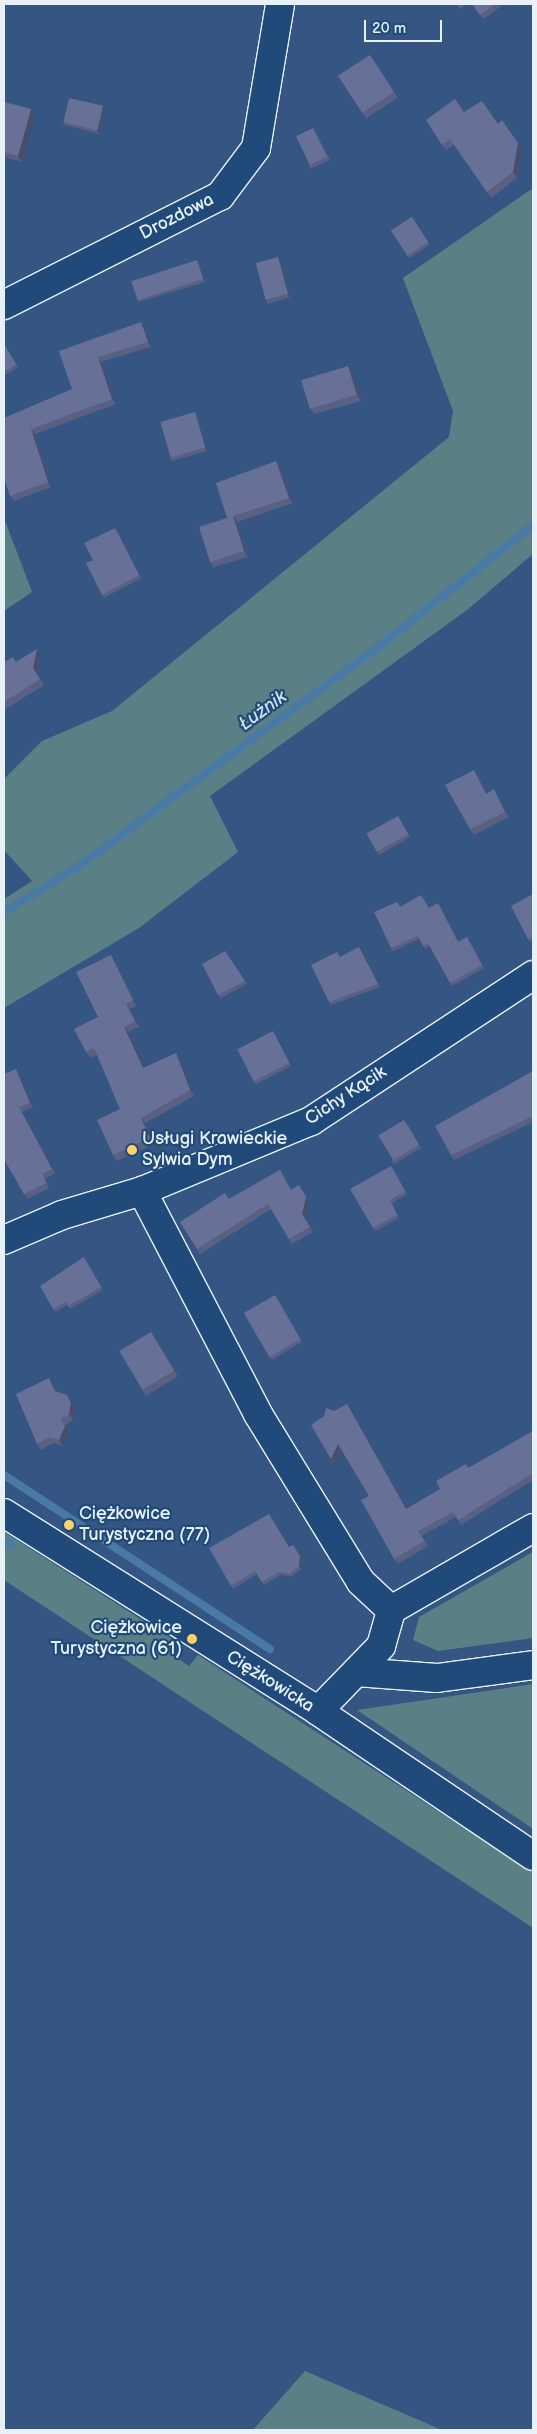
<!DOCTYPE html>
<meta charset="utf-8">
<style>
body{margin:0}
#map{position:relative;width:537px;height:2434px;overflow:hidden;background:#355583;font-family:"Balsamiq Sans",sans-serif}
div>[style]{position:absolute}
[style*='--x']{left:calc(var(--x)*1px);top:calc(var(--y)*1px);width:calc(var(--w)*1px);rotate:calc(var(--a)*1deg)}
.green>*{inset:0;background:#5a8086}
.stream>*{height:8px;margin:-4px;padding:0 4px;transform-origin:4px;border-radius:4px;background:#487aa5}
.roads{filter:drop-shadow(1px 0 #e8f1f8) drop-shadow(-1px 0 #e8f1f8) drop-shadow(0 1px #e8f1f8) drop-shadow(0 -1px #e8f1f8)}
.minor>*{height:28px;margin:-14px;padding:0 14px;transform-origin:14px;border-radius:14px;background:#1f4a7a}
.tertiary>*{height:28px;margin:-14px;padding:0 14px;transform-origin:14px;border-radius:14px;background:#1f4a7a}
.wall>*{inset:0;background:#596082;transform-origin:0 0}
.shaded-wall>*{inset:0;background:#484e6a}
.building>*{inset:0;background:#677097;transform-origin:0 0}
.dots>*{width:14px;height:14px;translate:-50% -50%;box-sizing:border-box;border:2px solid #1f4a7a;border-radius:50%}
span{translate:-50% -50%;white-space:nowrap;text-align:center;line-height:1.15;-webkit-text-stroke:4.5px #1f4a7a;paint-order:stroke}
.street-label{font-size:18px;color:#e8f1f8}
.poi-label{font-size:18px;color:#e8f1f8}
.left{translate:0 -50%;text-align:left}
.right{translate:-100% -50%;text-align:right}
.water-label{font-size:19px;color:#d0dfec;font-style:italic}
.frame{position:absolute;inset:0;border:5px solid #e8f1f8;pointer-events:none}
.scale{position:absolute;left:364px;top:20px;width:78px;height:22px;box-sizing:border-box;border:2px solid #e8f1f8;border-top:0;padding-left:6px;font-size:15px;line-height:18px;white-space:nowrap;color:#e8f1f8;-webkit-text-stroke:4px #1f4a7a;paint-order:stroke}
</style>
<div id="map">
<div class="green">
<i style="clip-path:polygon(533px 188px,533px 554px,467px 610px,210px 796px,238px 852px,139px 928px,4px 1008px,4px 899px,32px 881px,4px 850px,4px 779px,42px 741px,112px 711px,449px 437px,453px 411px,403px 278px)"></i>
<i style="clip-path:polygon(4px 518px,32px 592px,4px 611px)"></i>
<i style="clip-path:polygon(4px 1532px,175px 1641px,169px 1652px,189px 1666px,198px 1655px,533px 1873px,533px 1928px,4px 1580px)"></i>
<i style="clip-path:polygon(533px 1552px,533px 1638px,438px 1651px,413px 1640px,419px 1617px)"></i>
<i style="clip-path:polygon(533px 1684px,533px 1829px,357px 1710px)"></i>
<i style="clip-path:polygon(305px 2371px,442px 2430px,253px 2430px)"></i>
</div>
<div class="stream">
<i style="--x:4;--y:912;--w:84;--a:-31.4"></i>
<i style="--x:76;--y:868;--w:368;--a:-36.2"></i>
<i style="--x:373;--y:651;--w:204;--a:-38.2"></i>
<i style="--x:4;--y:1475;--w:318;--a:33.2"></i>
<i style="--x:4;--y:1541;--w:8;--a:30"></i>
</div>
<div class="roads">
<div class="minor">
<i style="--x:4;--y:305;--w:242;--a:-26.8"></i>
<i style="--x:220;--y:196;--w:60;--a:-53.1"></i>
<i style="--x:256;--y:148;--w:146;--a:-80.5"></i>
<i style="--x:142;--y:1191;--w:251;--a:62.5"></i>
<i style="--x:258;--y:1414;--w:197;--a:58.5"></i>
<i style="--x:361;--y:1582;--w:41;--a:43"></i>
<i style="--x:4;--y:1240;--w:63;--a:-23.3"></i>
<i style="--x:62;--y:1215;--w:84;--a:-16.7"></i>
<i style="--x:142;--y:1191;--w:183;--a:-22.5"></i>
<i style="--x:311;--y:1121;--w:266;--a:-33.3"></i>
<i style="--x:356;--y:1672;--w:81;--a:4.2"></i>
<i style="--x:437;--y:1678;--w:97;--a:-7.7"></i>
<i style="--x:318;--y:1711;--w:91;--a:-45.9"></i>
<i style="--x:381;--y:1646;--w:37;--a:-74"></i>
<i style="--x:391;--y:1610;--w:164;--a:-30"></i>
</div>
<div class="tertiary">
<i style="--x:4;--y:1513;--w:371;--a:32.2"></i>
<i style="--x:318;--y:1711;--w:259;--a:34"></i>
</div>
</div>
<div class="wall">
<i style="clip-path:polygon(456px 4px,467px 4px,460px 9px)"></i>
<i style="clip-path:polygon(472px 4px,504px 4px,484px 19px)"></i>
<i style="left:370px;top:55px;width:51px;height:38px;rotate:57deg"></i>
<i style="clip-path:polygon(4px 102px,31px 109px,35px 115px,22px 162px,4px 157px)"></i>
<i style="clip-path:polygon(105px 109px,99px 134px,65px 125px,63px 122px)"></i>
<i style="clip-path:polygon(464px 112px,498px 124px,522px 149px,517px 178px,491px 198px,454px 145px,446px 150px,442px 145px)"></i>
<i style="clip-path:polygon(313px 128px,330px 160px,311px 169px,309px 166px)"></i>
<i style="left:412px;top:217px;width:33px;height:25px;rotate:57deg"></i>
<i style="clip-path:polygon(197px 260px,199px 263px,205px 282px,139px 302px,137px 298px)"></i>
<i style="clip-path:polygon(280px 260px,290px 297px,268px 304px,266px 301px)"></i>
<i style="clip-path:polygon(145px 327px,151px 347px,101px 362px,116px 404px,35px 434px,51px 487px,14px 501px,10px 496px,4px 418px,72px 389px,59px 351px)"></i>
<i style="clip-path:polygon(4px 344px,18px 367px,4px 376px)"></i>
<i style="clip-path:polygon(348px 366px,352px 372px,362px 401px,314px 414px,310px 408px)"></i>
<i style="clip-path:polygon(197px 415px,207px 451px,172px 461px,170px 458px)"></i>
<i style="clip-path:polygon(276px 461px,280px 467px,293px 503px,237px 522px,248px 557px,214px 567px,210px 562px,227px 518px)"></i>
<i style="clip-path:polygon(117px 531px,141px 578px,104px 598px,102px 595px,93px 560px)"></i>
<i style="clip-path:polygon(41px 654px,37px 674px,44px 685px,6px 709px,4px 706px,4px 662px,16px 662px)"></i>
<i style="clip-path:polygon(478px 775px,487px 793px,498px 795px,509px 817px,474px 835px,470px 829px)"></i>
<i style="clip-path:polygon(400px 820px,410px 837px,379px 855px,377px 852px)"></i>
<i style="clip-path:polygon(533px 894px,533px 940px,530px 942px,528px 939px)"></i>
<i style="clip-path:polygon(438px 903px,458px 942px,467px 937px,484px 968px,452px 986px,430px 946px,425px 949px,419px 939px,393px 951px,391px 948px,399px 905px,400px 907px,429px 908px)"></i>
<i style="clip-path:polygon(362px 950px,380px 987px,331px 1005px,329px 1002px,340px 957px)"></i>
<i style="clip-path:polygon(225px 951px,247px 984px,221px 998px,218px 995px)"></i>
<i style="clip-path:polygon(115px 960px,136px 1006px,130px 1009px,139px 1027px,128px 1032px,144px 1068px,176px 1053px,180px 1058px,194px 1096px,145px 1123px,154px 1144px,117px 1161px,113px 1155px,120px 1109px,97px 1055px,90px 1058px,86px 1052px,98px 1017px)"></i>
<i style="clip-path:polygon(273px 1031px,291px 1066px,256px 1084px,253px 1081px)"></i>
<i style="clip-path:polygon(4px 1071px,5px 1074px,19px 1073px,33px 1107px,22px 1112px,55px 1173px,45px 1179px,49px 1188px,27px 1199px,4px 1159px)"></i>
<i style="clip-path:polygon(533px 1071px,533px 1122px,454px 1160px,451px 1155px)"></i>
<i style="clip-path:polygon(407px 1123px,421px 1148px,394px 1164px,392px 1161px)"></i>
<i style="clip-path:polygon(393px 1169px,407px 1194px,392px 1203px,399px 1218px,375px 1231px,373px 1228px)"></i>
<i style="clip-path:polygon(280px 1170px,291px 1190px,299px 1185px,309px 1201px,305px 1218px,313px 1232px,292px 1244px,271px 1209px,200px 1254px,180px 1222px,229px 1199px)"></i>
<i style="clip-path:polygon(84px 1257px,103px 1290px,70px 1309px,67px 1305px,56px 1312px,53px 1309px)"></i>
<i style="clip-path:polygon(275px 1295px,302px 1342px,272px 1360px,270px 1357px)"></i>
<i style="clip-path:polygon(151px 1332px,178px 1376px,146px 1396px,142px 1390px)"></i>
<i style="clip-path:polygon(53px 1383px,57px 1392px,71px 1400px,75px 1409px,73px 1420px,65px 1425px,69px 1432px,63px 1446px,54px 1443px,41px 1450px,37px 1444px)"></i>
<i style="clip-path:polygon(347px 1404px,407px 1509px,440px 1489px,469px 1468px,533px 1431px,533px 1480px,461px 1525px,456px 1517px,422px 1536px,428px 1546px,398px 1564px,394px 1559px,369px 1496px,341px 1449px,335px 1464px,331px 1459px,334px 1411px)"></i>
<i style="clip-path:polygon(290px 1547px,302px 1559px,301px 1569px,291px 1577px,281px 1575px,264px 1585px,257px 1574px,233px 1589px,231px 1586px)"></i>
</div>
<div class="shaded-wall">
<i style="clip-path:polygon(103px 106px,105px 109px,99px 134px,97px 130px)"></i>
<i style="clip-path:polygon(31px 109px,35px 115px,22px 162px,18px 156px)"></i>
<i style="clip-path:polygon(506px 126px,522px 149px,517px 178px,513px 172px)"></i>
<i style="clip-path:polygon(278px 257px,280px 260px,290px 297px,288px 294px)"></i>
<i style="clip-path:polygon(197px 260px,199px 263px,205px 282px,203px 279px)"></i>
<i style="clip-path:polygon(141px 322px,145px 327px,151px 347px,148px 342px)"></i>
<i style="clip-path:polygon(98px 357px,101px 362px,116px 404px,112px 399px)"></i>
<i style="clip-path:polygon(348px 366px,352px 372px,362px 401px,357px 395px)"></i>
<i style="clip-path:polygon(195px 412px,197px 415px,207px 451px,205px 448px)"></i>
<i style="clip-path:polygon(31px 429px,35px 434px,51px 487px,48px 482px)"></i>
<i style="clip-path:polygon(276px 461px,280px 467px,293px 503px,289px 498px)"></i>
<i style="clip-path:polygon(233px 516px,237px 522px,248px 557px,244px 551px)"></i>
<i style="clip-path:polygon(37px 649px,41px 654px,37px 674px,44px 685px,33px 668px)"></i>
<i style="clip-path:polygon(474px 770px,478px 775px,490px 799px,486px 794px)"></i>
<i style="clip-path:polygon(494px 789px,498px 795px,509px 817px,505px 812px)"></i>
<i style="clip-path:polygon(359px 947px,362px 950px,380px 987px,378px 984px)"></i>
<i style="clip-path:polygon(111px 955px,115px 960px,136px 1006px,133px 1000px)"></i>
<i style="clip-path:polygon(126px 1004px,130px 1009px,139px 1027px,135px 1021px)"></i>
<i style="clip-path:polygon(124px 1027px,128px 1032px,147px 1074px,143px 1068px)"></i>
<i style="clip-path:polygon(176px 1053px,180px 1058px,194px 1096px,190px 1090px)"></i>
<i style="clip-path:polygon(16px 1069px,19px 1073px,33px 1107px,30px 1103px)"></i>
<i style="clip-path:polygon(19px 1107px,22px 1112px,55px 1173px,52px 1169px)"></i>
<i style="clip-path:polygon(141px 1118px,145px 1123px,154px 1144px,150px 1138px)"></i>
<i style="clip-path:polygon(299px 1185px,309px 1201px,305px 1218px,313px 1232px,302px 1214px)"></i>
<i style="clip-path:polygon(151px 1332px,155px 1337px,178px 1376px,174px 1371px)"></i>
<i style="clip-path:polygon(49px 1378px,53px 1383px,59px 1397px,55px 1391px)"></i>
<i style="clip-path:polygon(67px 1395px,71px 1400px,75px 1409px,73px 1420px,69px 1414px)"></i>
<i style="clip-path:polygon(347px 1404px,350px 1408px,410px 1514px,406px 1509px)"></i>
<i style="clip-path:polygon(61px 1419px,69px 1432px,63px 1446px,59px 1440px)"></i>
<i style="clip-path:polygon(338px 1444px,341px 1448px,335px 1464px,331px 1459px)"></i>
<i style="clip-path:polygon(293px 1545px,302px 1559px,301px 1569px,299px 1566px)"></i>
</div>
<div class="building">
<i style="clip-path:polygon(472px 4px,495px 4px,480px 15px)"></i>
<i style="left:370px;top:55px;width:44px;height:38px;rotate:57deg"></i>
<i style="left:69px;top:98px;width:35px;height:25px;rotate:13deg"></i>
<i style="clip-path:polygon(455px 99px,464px 112px,482px 101px,498px 124px,502px 120px,518px 143px,513px 172px,487px 192px,450px 139px,442px 145px,426px 120px)"></i>
<i style="clip-path:polygon(4px 102px,31px 109px,18px 156px,4px 152px)"></i>
<i style="left:313px;top:128px;width:32px;height:19px;rotate:64deg"></i>
<i style="left:412px;top:217px;width:30px;height:25px;rotate:57deg"></i>
<i style="left:278px;top:257px;width:38px;height:23px;rotate:75deg"></i>
<i style="left:197px;top:260px;width:20px;height:69px;rotate:72deg"></i>
<i style="clip-path:polygon(141px 322px,148px 342px,98px 357px,112px 399px,31px 429px,48px 482px,10px 496px,4px 478px,4px 418px,72px 389px,59px 351px)"></i>
<i style="clip-path:polygon(4px 344px,16px 364px,4px 372px)"></i>
<i style="left:348px;top:366px;width:30px;height:49px;rotate:73deg"></i>
<i style="left:195px;top:412px;width:37px;height:36px;rotate:74deg"></i>
<i style="clip-path:polygon(276px 461px,289px 498px,233px 516px,244px 551px,210px 562px,199px 527px,227px 518px,216px 483px)"></i>
<i style="clip-path:polygon(115px 528px,139px 575px,102px 595px,86px 563px,93px 560px,84px 543px)"></i>
<i style="clip-path:polygon(37px 649px,33px 668px,40px 679px,4px 702px,4px 662px,13px 657px,16px 662px)"></i>
<i style="clip-path:polygon(474px 770px,486px 794px,494px 789px,505px 812px,470px 829px,445px 785px)"></i>
<i style="left:398px;top:816px;width:21px;height:36px;rotate:61deg"></i>
<i style="clip-path:polygon(533px 894px,533px 936px,528px 939px,511px 906px)"></i>
<i style="clip-path:polygon(421px 895px,429px 908px,438px 903px,458px 942px,467px 937px,482px 965px,450px 983px,428px 943px,423px 946px,418px 936px,391px 948px,374px 912px,397px 902px,400px 907px)"></i>
<i style="clip-path:polygon(359px 947px,378px 984px,329px 1002px,311px 965px,337px 952px,340px 957px)"></i>
<i style="clip-path:polygon(225px 951px,245px 981px,218px 995px,202px 964px)"></i>
<i style="clip-path:polygon(111px 955px,133px 1000px,126px 1004px,135px 1021px,124px 1027px,143px 1068px,176px 1053px,190px 1090px,141px 1118px,150px 1138px,113px 1155px,97px 1120px,120px 1109px,94px 1048px,86px 1052px,74px 1029px,98px 1017px,76px 972px)"></i>
<i style="left:273px;top:1031px;width:36px;height:40px;rotate:63deg"></i>
<i style="clip-path:polygon(16px 1069px,30px 1103px,19px 1107px,52px 1169px,42px 1174px,46px 1183px,24px 1194px,4px 1159px,4px 1074px)"></i>
<i style="clip-path:polygon(533px 1071px,533px 1116px,451px 1155px,435px 1126px)"></i>
<i style="left:404px;top:1120px;width:29px;height:30px;rotate:59deg"></i>
<i style="clip-path:polygon(391px 1166px,405px 1191px,390px 1200px,397px 1215px,373px 1228px,350px 1189px)"></i>
<i style="clip-path:polygon(280px 1170px,291px 1190px,299px 1185px,306px 1197px,302px 1214px,310px 1227px,289px 1239px,268px 1204px,197px 1249px,180px 1222px,225px 1193px,229px 1199px)"></i>
<i style="clip-path:polygon(84px 1257px,101px 1287px,68px 1306px,66px 1302px,53px 1309px,40px 1286px)"></i>
<i style="left:275px;top:1295px;width:51px;height:36px;rotate:60deg"></i>
<i style="left:151px;top:1332px;width:45px;height:37px;rotate:59deg"></i>
<i style="clip-path:polygon(49px 1378px,55px 1391px,67px 1395px,71px 1403px,69px 1414px,61px 1419px,65px 1426px,59px 1440px,50px 1437px,37px 1444px,16px 1394px)"></i>
<i style="clip-path:polygon(347px 1404px,406px 1509px,440px 1489px,436px 1481px,466px 1464px,468px 1468px,533px 1431px,533px 1473px,458px 1520px,453px 1512px,418px 1531px,424px 1541px,394px 1559px,361px 1500px,369px 1496px,338px 1444px,331px 1459px,311px 1425px,324px 1416px,326px 1408px,334px 1411px)"></i>
<i style="clip-path:polygon(269px 1514px,289px 1547px,293px 1545px,300px 1556px,299px 1566px,289px 1574px,279px 1572px,262px 1582px,255px 1571px,231px 1586px,209px 1548px)"></i>
</div>
<div class="dots">
<i style="left:132px;top:1150px;background:#ffd166"></i>
<i style="left:69px;top:1525px;background:#ffd166"></i>
<i style="left:192px;top:1639px;background:#ffd166"></i>
</div>
<div class="street-label">
<span style="left:177px;top:217px;rotate:-27deg">Drozdowa</span>
<span style="left:346px;top:1096px;rotate:-33deg">Cichy Kącik</span>
<span style="left:270px;top:1682px;rotate:32deg">Ciężkowicka</span>
</div>
<div class="poi-label">
<span class="left" style="left:142px;top:1150px">Usługi Krawieckie<br>Sylwia Dym</span>
<span class="left" style="left:79px;top:1525px">Ciężkowice<br>Turystyczna (77)</span>
<span class="right" style="left:182px;top:1639px">Ciężkowice<br>Turystyczna (61)</span>
</div>
<div class="water-label">
<span style="left:263px;top:711px;rotate:-36deg">Łużnik</span>
</div>
<div class="frame"></div>
<div class="scale">20 m</div>
</div>
